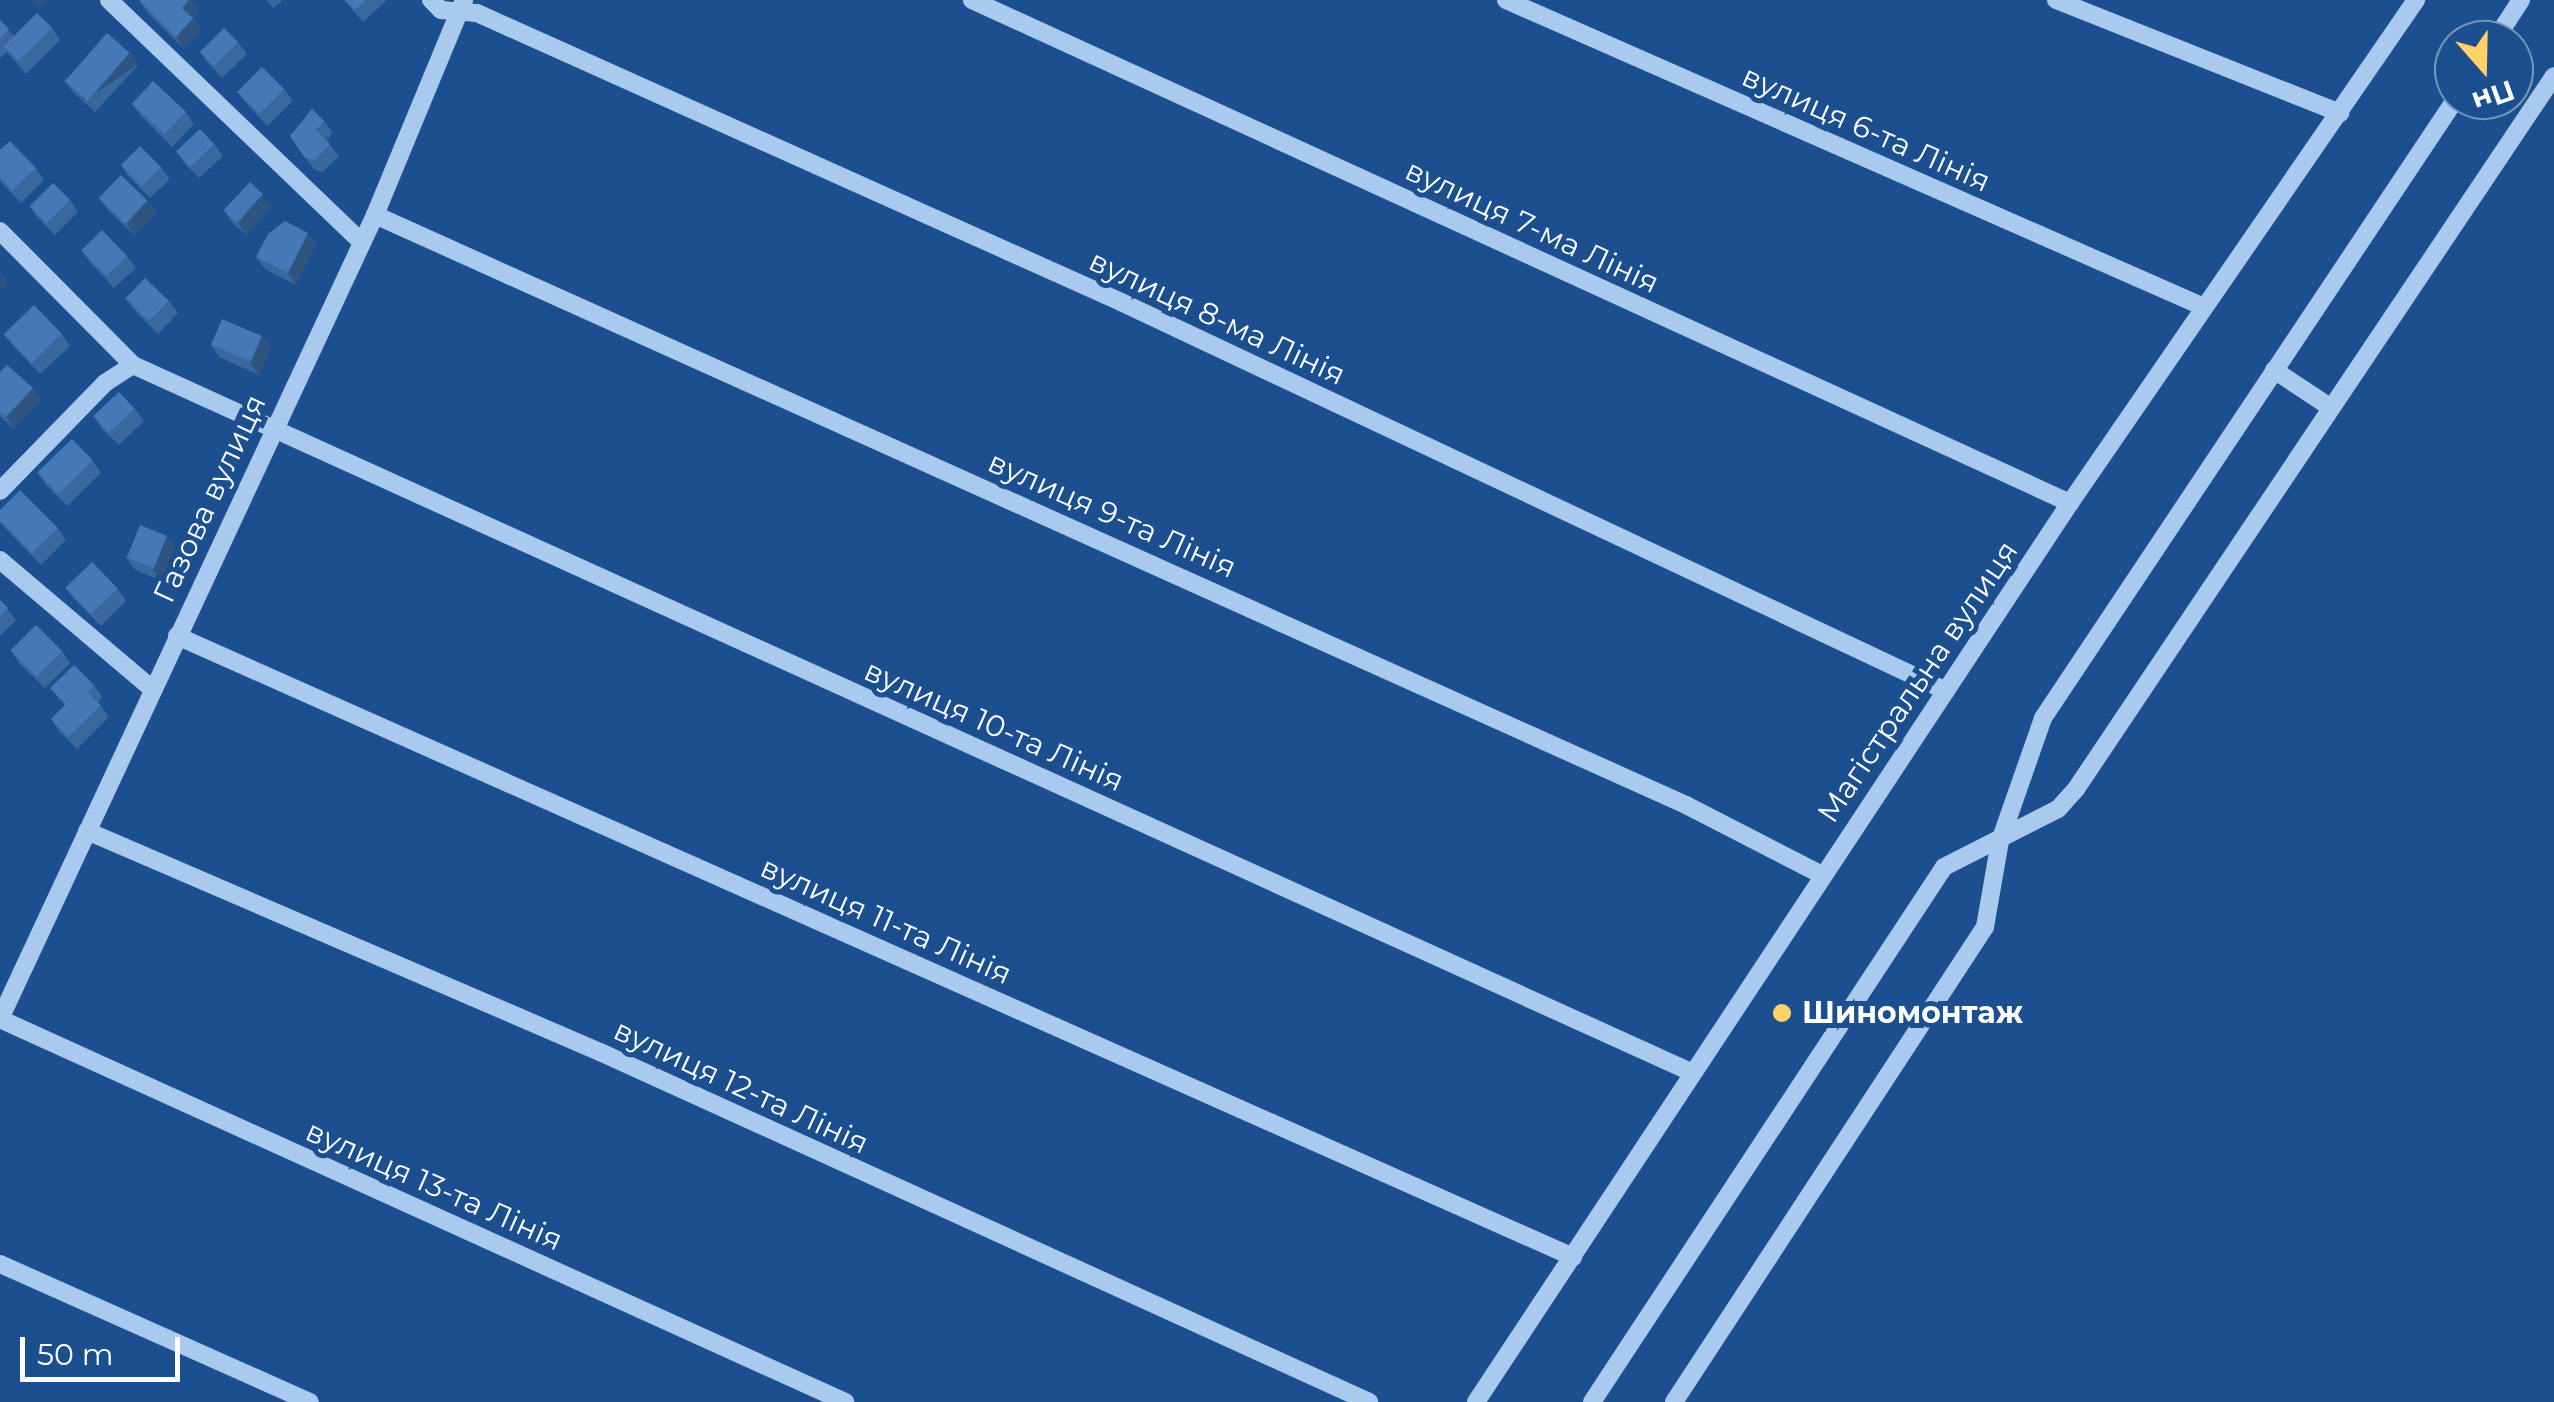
<!DOCTYPE html>
<meta charset="utf-8">
<style>
body{margin:0}
#map{position:relative;width:2554px;height:1402px;overflow:hidden;background:#1b4f8f;font-family:Montserrat,sans-serif}
div>[style]{position:absolute}
[style*='--x']{left:calc(var(--x)*1px);top:calc(var(--y)*1px);width:calc(var(--w)*1px);rotate:calc(var(--a)*1deg)}
.minor>*{height:18px;margin:-9px;padding:0 9px;transform-origin:9px;border-radius:9px;background:#a9c9ee}
.wall>*{inset:0;background:#3a679d}
.shaded-wall>*{inset:0;background:#305480;transform-origin:0 0}
.building>*{inset:0;background:#4478b7;transform-origin:0 0}
.dots>*{width:28px;height:28px;translate:-50% -50%;box-sizing:border-box;border:5px solid #1b4f8f;border-radius:50%}
span{translate:-50% -50%;white-space:nowrap;text-align:center;line-height:1.15;-webkit-text-stroke:10px #1b4f8f;paint-order:stroke}
.street-label{font-size:30px;color:#fff}
.poi-label{font-size:30px;color:#fff;font-weight:700}
.left{translate:0 -50%;text-align:left}
.north{position:absolute;left:2434px;top:20px;width:100px;height:100px;box-sizing:border-box;background:#1b4f8f;border:2px solid #7695bc;border-radius:50%;rotate:160deg;font-size:28px;font-weight:700;line-height:40px;text-align:center;color:#fff}
.north::after{content:'';display:block;margin:auto;width:35px;height:45px;background:#ffd166;clip-path:polygon(50% 0,100% 100%,50% 72%,0 100%)}
.scale{position:absolute;left:20px;top:1337px;width:160px;height:45px;box-sizing:border-box;border:5px solid #fff;border-top:0;padding-left:12px;font-size:30px;line-height:35px;white-space:nowrap;color:#fff;-webkit-text-stroke:8px #1b4f8f;paint-order:stroke}
</style>
<div id="map">
<div class="minor">
<i style="--x:109;--y:0;--w:348;--a:43.8"></i>
<i style="--x:431;--y:0;--w:14;--a:45"></i>
<i style="--x:441;--y:10;--w:36;--a:5"></i>
<i style="--x:477;--y:13;--w:706;--a:24.17"></i>
<i style="--x:1121;--y:302;--w:912;--a:25.24"></i>
<i style="--x:972;--y:0;--w:1208;--a:24.61"></i>
<i style="--x:1506;--y:0;--w:763;--a:23.74"></i>
<i style="--x:2056;--y:0;--w:306;--a:21.7"></i>
<i style="--x:2495;--y:40;--w:48;--a:-57"></i>
<i style="--x:375;--y:215;--w:1438;--a:24.23"></i>
<i style="--x:1686;--y:805;--w:153;--a:27.2"></i>
<i style="--x:0;--y:231;--w:189;--a:45.2"></i>
<i style="--x:133;--y:365;--w:1713;--a:24.41"></i>
<i style="--x:2274;--y:370;--w:67;--a:33.5"></i>
<i style="--x:0;--y:491;--w:151;--a:-45.8"></i>
<i style="--x:105;--y:383;--w:33;--a:-33"></i>
<i style="--x:0;--y:560;--w:199;--a:40.3"></i>
<i style="--x:177;--y:636;--w:1528;--a:23.98"></i>
<i style="--x:87;--y:831;--w:559;--a:23.31"></i>
<i style="--x:600;--y:1052;--w:845;--a:24.47"></i>
<i style="--x:0;--y:1019;--w:887;--a:-64.99"></i>
<i style="--x:375;--y:215;--w:233;--a:-67.5"></i>
<i style="--x:0;--y:1019;--w:928;--a:24.38"></i>
<i style="--x:0;--y:1264;--w:339;--a:24"></i>
<i style="--x:1476;--y:1402;--w:1078;--a:-56.55"></i>
<i style="--x:2070;--y:503;--w:611;--a:-55.48"></i>
<i style="--x:1592;--y:1402;--w:640;--a:-56.66"></i>
<i style="--x:1944;--y:867;--w:128;--a:-27"></i>
<i style="--x:2058;--y:809;--w:27;--a:-48"></i>
<i style="--x:2076;--y:789;--w:858;--a:-56.16"></i>
<i style="--x:1674;--y:1402;--w:568;--a:-56.79"></i>
<i style="--x:1985;--y:927;--w:87;--a:-80.1"></i>
<i style="--x:2000;--y:841;--w:130;--a:-70.7"></i>
<i style="--x:2043;--y:718;--w:743;--a:-56.31"></i>
</div>
<div class="wall">
<i style="clip-path:polygon(139px 0,192px 0,199px 10px,193px 18px,201px 30px,184px 49px,147px 12px)"></i>
<i style="clip-path:polygon(266px 0,283px 0,273px 8px)"></i>
<i style="clip-path:polygon(344px 0,387px 0,363px 22px)"></i>
<i style="clip-path:polygon(0 20px,14px 36px,52px 28px,60px 40px,26px 74px,7px 52px,0 58px)"></i>
<i style="clip-path:polygon(238px 42px,247px 54px,222px 78px,209px 64px,200px 52px)"></i>
<i style="clip-path:polygon(130px 53px,138px 65px,95px 112px,73px 92px,64px 80px)"></i>
<i style="clip-path:polygon(284px 89px,293px 101px,267px 126px,246px 103px,237px 91px)"></i>
<i style="clip-path:polygon(131px 103px,186px 112px,194px 124px,172px 147px,140px 115px)"></i>
<i style="clip-path:polygon(324px 121px,333px 133px,326px 140px,339px 156px,323px 172px,314px 170px,290px 136px)"></i>
<i style="clip-path:polygon(214px 144px,223px 156px,199px 178px,184px 163px,176px 151px)"></i>
<i style="clip-path:polygon(0 150px,36px 168px,44px 180px,21px 203px,0 181px)"></i>
<i style="clip-path:polygon(121px 165px,161px 167px,170px 179px,150px 198px,129px 177px)"></i>
<i style="clip-path:polygon(99px 198px,157px 213px,135px 236px,108px 210px)"></i>
<i style="clip-path:polygon(70px 200px,78px 212px,55px 235px,38px 218px,30px 206px)"></i>
<i style="clip-path:polygon(272px 206px,247px 235px,233px 224px,225px 212px)"></i>
<i style="clip-path:polygon(308px 233px,316px 245px,296px 285px,265px 269px,256px 257px)"></i>
<i style="clip-path:polygon(81px 250px,127px 256px,136px 268px,114px 288px,90px 262px)"></i>
<i style="clip-path:polygon(125px 298px,169px 301px,178px 313px,158px 334px,134px 310px)"></i>
<i style="clip-path:polygon(4px 334px,62px 334px,70px 346px,40px 374px,13px 346px)"></i>
<i style="clip-path:polygon(262px 336px,271px 348px,259px 375px,219px 357px,211px 345px)"></i>
<i style="clip-path:polygon(0 372px,33px 388px,41px 400px,14px 429px,0 416px)"></i>
<i style="clip-path:polygon(135px 409px,144px 421px,119px 445px,102px 429px,94px 416px)"></i>
<i style="clip-path:polygon(93px 461px,101px 473px,67px 506px,46px 485px,38px 473px)"></i>
<i style="clip-path:polygon(0 510px,58px 528px,66px 540px,41px 565px,4px 527px,0 522px)"></i>
<i style="clip-path:polygon(175px 548px,161px 581px,134px 569px,126px 557px)"></i>
<i style="clip-path:polygon(66px 588px,118px 589px,126px 601px,101px 626px,75px 600px)"></i>
<i style="clip-path:polygon(0 600px,16px 620px,0 636px)"></i>
<i style="clip-path:polygon(11px 651px,62px 651px,70px 663px,45px 688px,19px 663px)"></i>
<i style="clip-path:polygon(94px 685px,102px 697px,98px 702px,109px 717px,77px 749px,59px 731px,51px 719px,65px 706px,50px 688px)"></i>
</div>
<div class="shaded-wall">
<i style="clip-path:polygon(31px 0,46px 0,38px 9px)"></i>
<i style="clip-path:polygon(189px 0,192px 0,199px 10px,190px 20px,182px 8px)"></i>
<i style="clip-path:polygon(193px 18px,201px 30px,184px 49px,176px 37px)"></i>
<i style="left:130px;top:53px;width:14px;height:64px;rotate:56deg"></i>
<i style="clip-path:polygon(263px 194px,272px 206px,247px 235px,238px 223px)"></i>
<i style="clip-path:polygon(148px 201px,157px 213px,135px 236px,126px 224px)"></i>
<i style="clip-path:polygon(308px 233px,316px 245px,296px 285px,288px 273px)"></i>
<i style="clip-path:polygon(0 272px,8px 283px,0 292px)"></i>
<i style="clip-path:polygon(262px 336px,271px 348px,259px 375px,250px 363px)"></i>
<i style="clip-path:polygon(33px 388px,41px 400px,14px 429px,6px 417px)"></i>
<i style="clip-path:polygon(167px 536px,175px 548px,161px 581px,153px 569px)"></i>
</div>
<div class="building">
<i style="clip-path:polygon(139px 0,189px 0,182px 8px,193px 18px,176px 37px)"></i>
<i style="clip-path:polygon(345px 0,366px 0,355px 10px)"></i>
<i style="left:37px;top:13px;width:21px;height:47px;rotate:45deg"></i>
<i style="clip-path:polygon(0 20px,9px 29px,0 39px)"></i>
<i style="left:224px;top:28px;width:20px;height:34px;rotate:45deg"></i>
<i style="left:107px;top:33px;width:30px;height:64px;rotate:41deg"></i>
<i style="left:262px;top:67px;width:31px;height:35px;rotate:45deg"></i>
<i style="left:153px;top:81px;width:45px;height:31px;rotate:43deg"></i>
<i style="clip-path:polygon(312px 109px,324px 121px,316px 130px,330px 144px,315px 160px,305px 158px,290px 136px)"></i>
<i style="left:200px;top:129px;width:21px;height:33px;rotate:47deg"></i>
<i style="clip-path:polygon(10px 141px,36px 168px,12px 191px,0 177px,0 150px)"></i>
<i style="left:140px;top:146px;width:30px;height:27px;rotate:45deg"></i>
<i style="left:121px;top:175px;width:37px;height:32px;rotate:44deg"></i>
<i style="left:250px;top:182px;width:18px;height:39px;rotate:43deg"></i>
<i style="left:53px;top:183px;width:24px;height:33px;rotate:45deg"></i>
<i style="clip-path:polygon(285px 221px,308px 233px,288px 273px,256px 257px,268px 234px)"></i>
<i style="left:102px;top:230px;width:36px;height:29px;rotate:46deg"></i>
<i style="left:145px;top:278px;width:33px;height:28px;rotate:44deg"></i>
<i style="left:34px;top:305px;width:40px;height:42px;rotate:46deg"></i>
<i style="left:222px;top:319px;width:43px;height:28px;rotate:23deg"></i>
<i style="clip-path:polygon(7px 365px,33px 388px,6px 417px,0 412px,0 372px)"></i>
<i style="left:119px;top:392px;width:23px;height:35px;rotate:47deg"></i>
<i style="left:72px;top:439px;width:30px;height:48px;rotate:46deg"></i>
<i style="clip-path:polygon(20px 490px,58px 528px,32px 553px,0 520px,0 510px)"></i>
<i style="left:140px;top:525px;width:29px;height:35px;rotate:22deg"></i>
<i style="left:92px;top:562px;width:37px;height:37px;rotate:46deg"></i>
<i style="clip-path:polygon(0 600px,8px 608px,0 616px)"></i>
<i style="left:36px;top:625px;width:37px;height:36px;rotate:45deg"></i>
<i style="clip-path:polygon(74px 665px,94px 685px,87px 692px,101px 705px,68px 737px,51px 719px,66px 704px,50px 688px)"></i>
</div>
<div class="dots">
<i style="left:1782px;top:1013px;background:#ffd166"></i>
</div>
<div class="street-label">
<span style="left:1866px;top:129px;rotate:24deg">вулиця 6-та Лінія</span>
<span style="left:1532px;top:227px;rotate:25deg">вулиця 7-ма Лінія</span>
<span style="left:1217px;top:318px;rotate:25deg">вулиця 8-ма Лінія</span>
<span style="left:210px;top:499px;rotate:-65deg">Газова вулиця</span>
<span style="left:1112px;top:515px;rotate:24deg">вулиця 9-та Лінія</span>
<span style="left:1918px;top:682px;rotate:-56deg">Магістральна вулиця</span>
<span style="left:994px;top:726px;rotate:24deg">вулиця 10-та Лінія</span>
<span style="left:886px;top:921px;rotate:24deg">вулиця 11-та Лінія</span>
<span style="left:741px;top:1087px;rotate:25deg">вулиця 12-та Лінія</span>
<span style="left:434px;top:1186px;rotate:24deg">вулиця 13-та Лінія</span>
</div>
<div class="poi-label">
<span class="left" style="left:1802px;top:1013px">Шиномонтаж</span>
</div>
<div class="north">Пн</div>
<div class="scale">50 m</div>
</div>
